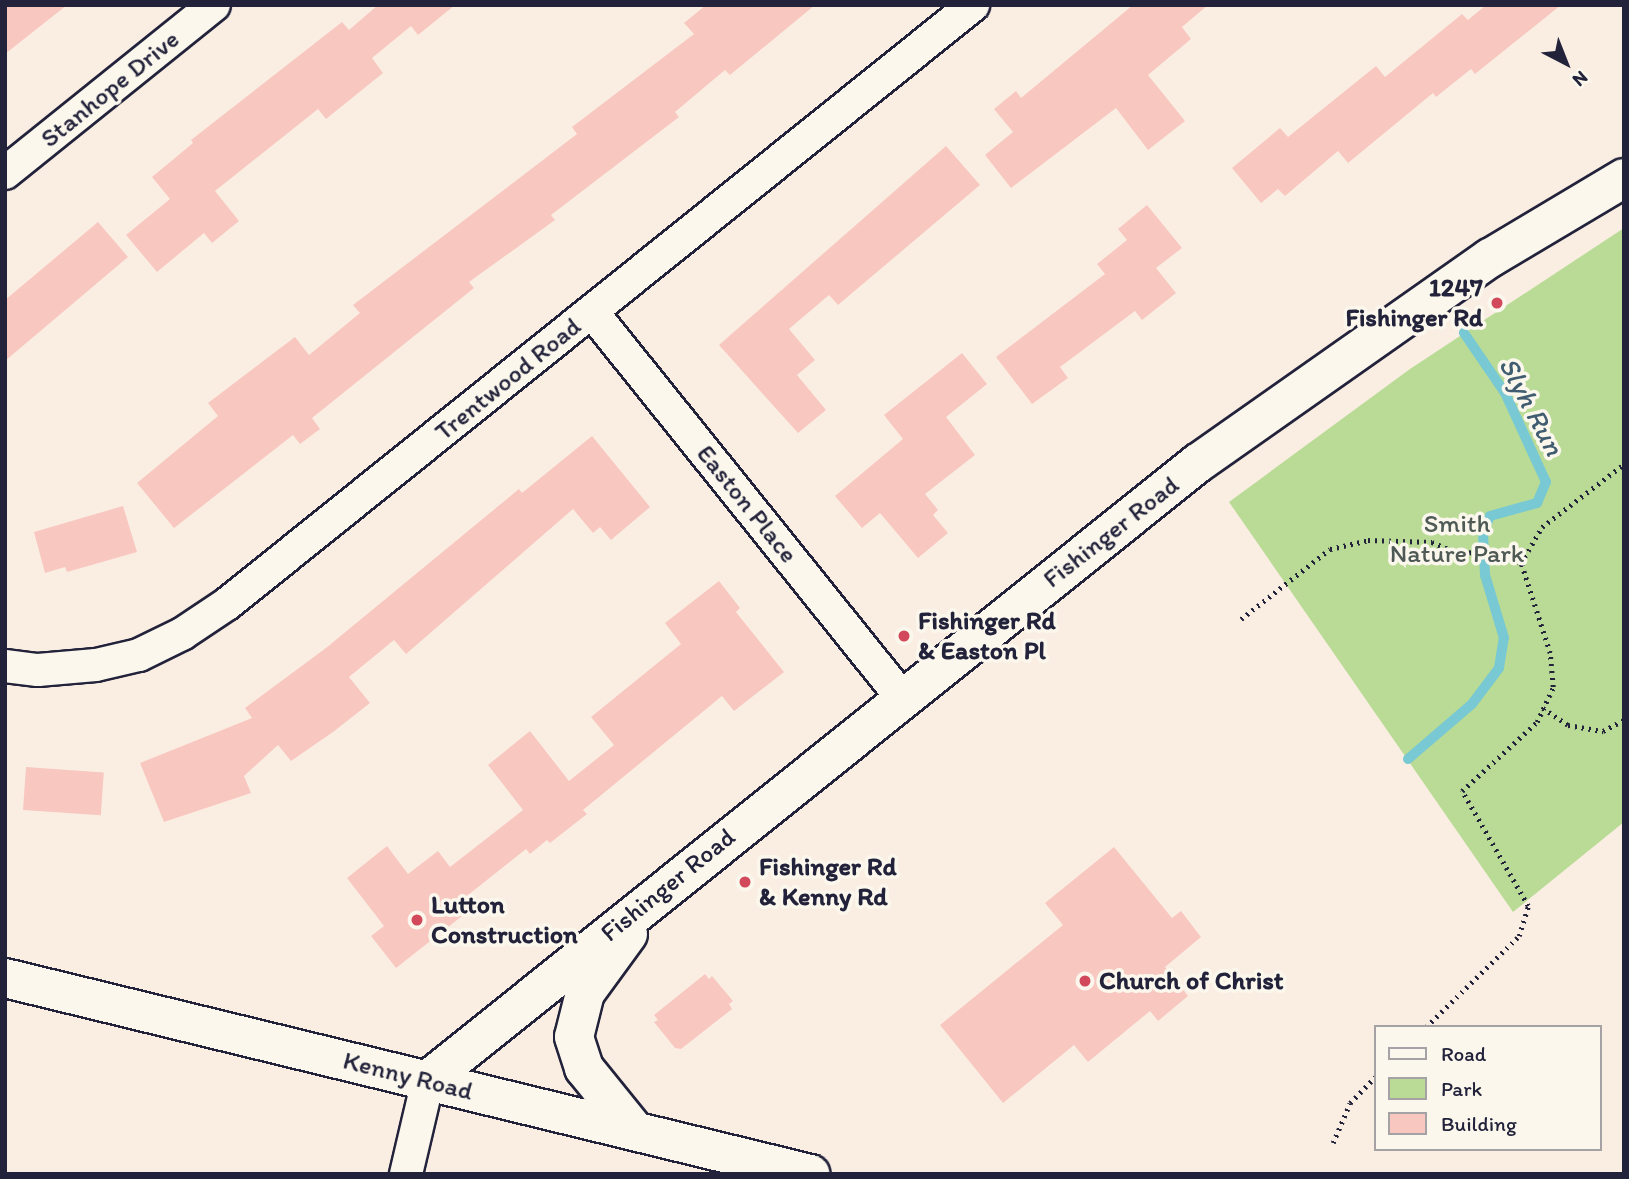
<!DOCTYPE html>
<style>
body{margin:0}
#map{position:relative;width:1629px;height:1179px;overflow:hidden;background:#faeee3;font-family:Itim,sans-serif}
div>[style]{position:absolute}
[style*='--x']{left:calc(var(--x)*1px);top:calc(var(--y)*1px);width:calc(var(--w)*1px);rotate:calc(var(--a)*1deg)}
.green>*{inset:0;background:#b9db95}
.stream>*{height:10px;margin:-5px;padding:0 5px;transform-origin:5px;border-radius:5px;background:#78c9d3}
.building>*{inset:0;background:#f8c8c0;transform-origin:0 0}
.path>*{height:4.5px;margin-top:-2.25px;transform-origin:0;background:repeating-linear-gradient(90deg,#22223b 0 2px,transparent 0 7px)}
.roads{filter:drop-shadow(2px 0 #22223b) drop-shadow(-2px 0 #22223b) drop-shadow(0 2px #22223b) drop-shadow(0 -2px #22223b)}
.street>*{height:32px;margin:-16px;padding:0 16px;transform-origin:16px;border-radius:16px;background:#fbf7ec}
.secondary>*{height:38px;margin:-19px;padding:0 19px;transform-origin:19px;border-radius:19px;background:#fbf7ec}
.dots>*{width:19px;height:19px;translate:-50% -50%;box-sizing:border-box;border:4px solid #fbf7ec;border-radius:50%}
span{translate:-50% -50%;white-space:nowrap;text-align:center;line-height:1.15;-webkit-text-stroke:7px #fbf7ec;paint-order:stroke}
.street-label{font-size:26px;color:#22223b}
.poi-label{font-size:26px;color:#22223b;font-weight:700}
.right{translate:-100% -50%;text-align:right}
.left{translate:0 -50%;text-align:left}
.park-label{font-size:26px;color:#4f5a56}
.water-label{font-size:28px;color:#405c70;font-style:italic}
.frame{position:absolute;inset:0;border:7px solid #22223b;pointer-events:none}
.legend{position:absolute;left:1374px;top:1025px;width:228px;height:126px;box-sizing:border-box;background:#fbf7ec;border:2px solid #a4a2a5;margin:0;padding:9px 12px;list-style:none;font-size:21px;color:#22223b}
.legend li{display:flex;align-items:center;gap:14px;height:35px}
.legend b{width:35px;border:2px solid #a4a2a5}
.north{position:absolute;left:1531px;top:28px;width:70px;height:70px;-webkit-text-stroke:5px #fbf7ec;paint-order:stroke;rotate:138deg;font-size:19px;font-weight:700;line-height:28px;text-align:center;color:#22223b}
.north::after{content:'';display:block;margin:auto;width:24px;height:32px;background:#22223b;clip-path:polygon(50% 0,100% 100%,50% 72%,0 100%)}
</style>
<div id="map">
<div class="green">
<i style="clip-path:polygon(1624px 228px,1624px 822px,1513px 912px,1229px 502px,1410px 369px)"></i>
</div>
<div class="stream">
<i style="--x:1408;--y:759;--w:84;--a:-40.7"></i>
<i style="--x:1472;--y:704;--w:45;--a:-53.1"></i>
<i style="--x:1499;--y:668;--w:30;--a:-81"></i>
<i style="--x:1504;--y:638;--w:66;--a:-106.8"></i>
<i style="--x:1485;--y:575;--w:42;--a:-92.7"></i>
<i style="--x:1483;--y:533;--w:18;--a:-68"></i>
<i style="--x:1490;--y:516;--w:49;--a:-15.5"></i>
<i style="--x:1537;--y:503;--w:23;--a:-67"></i>
<i style="--x:1546;--y:482;--w:98;--a:-114.7"></i>
<i style="--x:1505;--y:393;--w:73;--a:-124.3"></i>
</div>
<div class="building">
<i style="clip-path:polygon(5px 5px,67px 5px,5px 54px)"></i>
<i style="clip-path:polygon(378px 5px,455px 5px,418px 35px,411px 26px,372px 58px,383px 73px,326px 119px,318px 109px,215px 191px,239px 221px,212px 243px,204px 233px,157px 272px,126px 235px,170px 199px,152px 177px,193px 143px,191px 140px,342px 22px,349px 30px)"></i>
<i style="clip-path:polygon(706px 5px,815px 5px,730px 75px,725px 70px,675px 112px,679px 117px,551px 215px,555px 220px,469px 282px,474px 288px,312px 418px,320px 429px,300px 444px,293px 435px,174px 528px,137px 483px,218px 416px,208px 403px,295px 337px,309px 355px,360px 313px,353px 305px,577px 134px,572px 127px,694px 34px,684px 23px)"></i>
<i style="clip-path:polygon(1133px 5px,1208px 5px,1182px 27px,1191px 39px,1148px 75px,1185px 121px,1148px 150px,1116px 108px,1011px 188px,985px 155px,1013px 132px,994px 109px,1016px 91px,1021px 98px)"></i>
<i style="clip-path:polygon(1486px 5px,1561px 5px,1475px 74px,1471px 69px,1436px 97px,1433px 93px,1348px 163px,1338px 151px,1285px 196px,1278px 189px,1261px 203px,1232px 168px,1280px 128px,1288px 137px,1376px 66px,1385px 77px,1462px 14px,1468px 20px)"></i>
<i style="clip-path:polygon(946px 146px,980px 185px,838px 305px,829px 295px,789px 329px,815px 360px,797px 375px,826px 410px,798px 433px,719px 345px)"></i>
<i style="clip-path:polygon(1147px 205px,1182px 248px,1156px 268px,1176px 293px,1142px 320px,1135px 311px,1060px 367px,1068px 378px,1032px 404px,996px 357px,1105px 274px,1097px 264px,1127px 240px,1118px 229px)"></i>
<i style="clip-path:polygon(98px 222px,128px 257px,5px 361px,5px 300px)"></i>
<i style="clip-path:polygon(962px 353px,987px 384px,946px 417px,975px 455px,925px 494px,938px 510px,933px 515px,948px 533px,918px 558px,880px 513px,862px 528px,835px 496px,903px 439px,884px 415px)"></i>
<i style="clip-path:polygon(592px 436px,650px 507px,611px 540px,600px 527px,593px 533px,573px 509px,406px 654px,394px 640px,349px 677px,370px 703px,333px 732px,291px 761px,278px 745px,244px 776px,251px 793px,164px 822px,140px 763px,252px 718px,245px 708px,326px 648px,519px 489px,522px 493px)"></i>
<i style="clip-path:polygon(123px 506px,137px 552px,67px 572px,65px 567px,45px 573px,34px 532px)"></i>
<i style="clip-path:polygon(719px 581px,740px 608px,736px 612px,784px 672px,734px 711px,722px 696px,583px 810px,587px 814px,550px 843px,547px 840px,530px 854px,526px 849px,463px 899px,471px 909px,396px 968px,371px 936px,384px 926px,347px 878px,387px 846px,408px 874px,438px 851px,450px 867px,523px 810px,488px 765px,530px 731px,569px 781px,614px 745px,591px 717px,681px 644px,665px 623px)"></i>
<i style="left:26px;top:767px;width:78px;height:43px;rotate:4deg"></i>
<i style="clip-path:polygon(1114px 847px,1172px 918px,1181px 911px,1201px 937px,1165px 967px,1188px 996px,1158px 1021px,1150px 1011px,1088px 1062px,1074px 1045px,1003px 1103px,940px 1025px,1063px 925px,1045px 903px)"></i>
<i style="clip-path:polygon(705px 974px,709px 979px,712px 976px,733px 1001px,729px 1004px,732px 1009px,681px 1049px,675px 1048px,654px 1022px,658px 1020px,654px 1015px)"></i>
</div>
<div class="path">
<i style="--x:1241;--y:619;--w:113;--a:-38.2"></i>
<i style="--x:1330;--y:549;--w:39;--a:-13"></i>
<i style="--x:1368;--y:540;--w:64;--a:1.8"></i>
<i style="--x:1432;--y:542;--w:25;--a:23"></i>
<i style="--x:1455;--y:552;--w:43;--a:1.3"></i>
<i style="--x:1498;--y:553;--w:25;--a:23"></i>
<i style="--x:1543;--y:708;--w:30;--a:34"></i>
<i style="--x:1568;--y:725;--w:36;--a:10"></i>
<i style="--x:1603;--y:731;--w:24;--a:-28"></i>
<i style="--x:1426;--y:1027;--w:130;--a:-44.4"></i>
<i style="--x:1519;--y:936;--w:31;--a:-73"></i>
<i style="--x:1528;--y:906;--w:133;--a:-119.9"></i>
<i style="--x:1462;--y:791;--w:102;--a:-42.6"></i>
<i style="--x:1537;--y:722;--w:38;--a:-65"></i>
<i style="--x:1553;--y:687;--w:34;--a:-95"></i>
<i style="--x:1550;--y:653;--w:95;--a:-107.9"></i>
<i style="--x:1521;--y:563;--w:42;--a:-59.7"></i>
<i style="--x:1542;--y:527;--w:103;--a:-37.5"></i>
<i style="--x:1333;--y:1143;--w:43;--a:-67"></i>
<i style="--x:1350;--y:1103;--w:36;--a:-46"></i>
</div>
<div class="roads">
<div class="street">
<i style="--x:5;--y:173;--w:268;--a:-38.8"></i>
<i style="--x:592;--y:312;--w:494;--a:51.2"></i>
<i style="--x:5;--y:666;--w:33;--a:7"></i>
<i style="--x:38;--y:670;--w:58;--a:-4.9"></i>
<i style="--x:96;--y:665;--w:44;--a:-13.1"></i>
<i style="--x:139;--y:655;--w:48;--a:-26"></i>
<i style="--x:182;--y:634;--w:54;--a:-33.7"></i>
<i style="--x:227;--y:604;--w:957;--a:-38.76"></i>
<i style="--x:406;--y:1174;--w:97;--a:-76.8"></i>
</div>
<div class="secondary">
<i style="--x:628;--y:934;--w:73;--a:126.1"></i>
<i style="--x:585;--y:993;--w:45;--a:104"></i>
<i style="--x:574;--y:1037;--w:33;--a:72"></i>
<i style="--x:584;--y:1068;--w:81;--a:51"></i>
<i style="--x:5;--y:978;--w:829;--a:13.68"></i>
<i style="--x:428;--y:1080;--w:987;--a:-38.71"></i>
<i style="--x:1198;--y:463;--w:357;--a:-35.1"></i>
<i style="--x:1490;--y:258;--w:156;--a:-30.8"></i>
</div>
</div>
<div class="dots">
<i style="left:1497px;top:303px;background:#d1495b"></i>
<i style="left:904px;top:636px;background:#d1495b"></i>
<i style="left:745px;top:882px;background:#d1495b"></i>
<i style="left:417px;top:920px;background:#d1495b"></i>
<i style="left:1085px;top:981px;background:#d1495b"></i>
</div>
<div class="street-label">
<span style="left:110px;top:89px;rotate:-39deg">Stanhope Drive</span>
<span style="left:508px;top:379px;rotate:-39deg">Trentwood Road</span>
<span style="left:747px;top:504px;rotate:51deg">Easton Place</span>
<span style="left:1111px;top:532px;rotate:-38deg">Fishinger Road</span>
<span style="left:668px;top:885px;rotate:-39deg">Fishinger Road</span>
<span style="left:408px;top:1076px;rotate:14deg">Kenny Road</span>
</div>
<div class="poi-label">
<span class="right" style="left:1483px;top:303px">1247<br>Fishinger Rd</span>
<span class="left" style="left:918px;top:636px">Fishinger Rd<br>&amp; Easton Pl</span>
<span class="left" style="left:759px;top:882px">Fishinger Rd<br>&amp; Kenny Rd</span>
<span class="left" style="left:431px;top:920px">Lutton<br>Construction</span>
<span class="left" style="left:1099px;top:981px">Church of Christ</span>
</div>
<div class="park-label">
<span style="left:1457px;top:539px">Smith<br>Nature Park</span>
</div>
<div class="water-label">
<span style="left:1532px;top:406px;rotate:62deg">Slyh Run</span>
</div>
<div class="frame"></div>
<ul class="legend">
<li><b style="height:9px;background:#fbf7ec"></b>Road</li>
<li><b style="height:19px;background:#b9db95"></b>Park</li>
<li><b style="height:19px;background:#f8c8c0"></b>Building</li>
</ul>
<div class="north">N</div>
</div>
